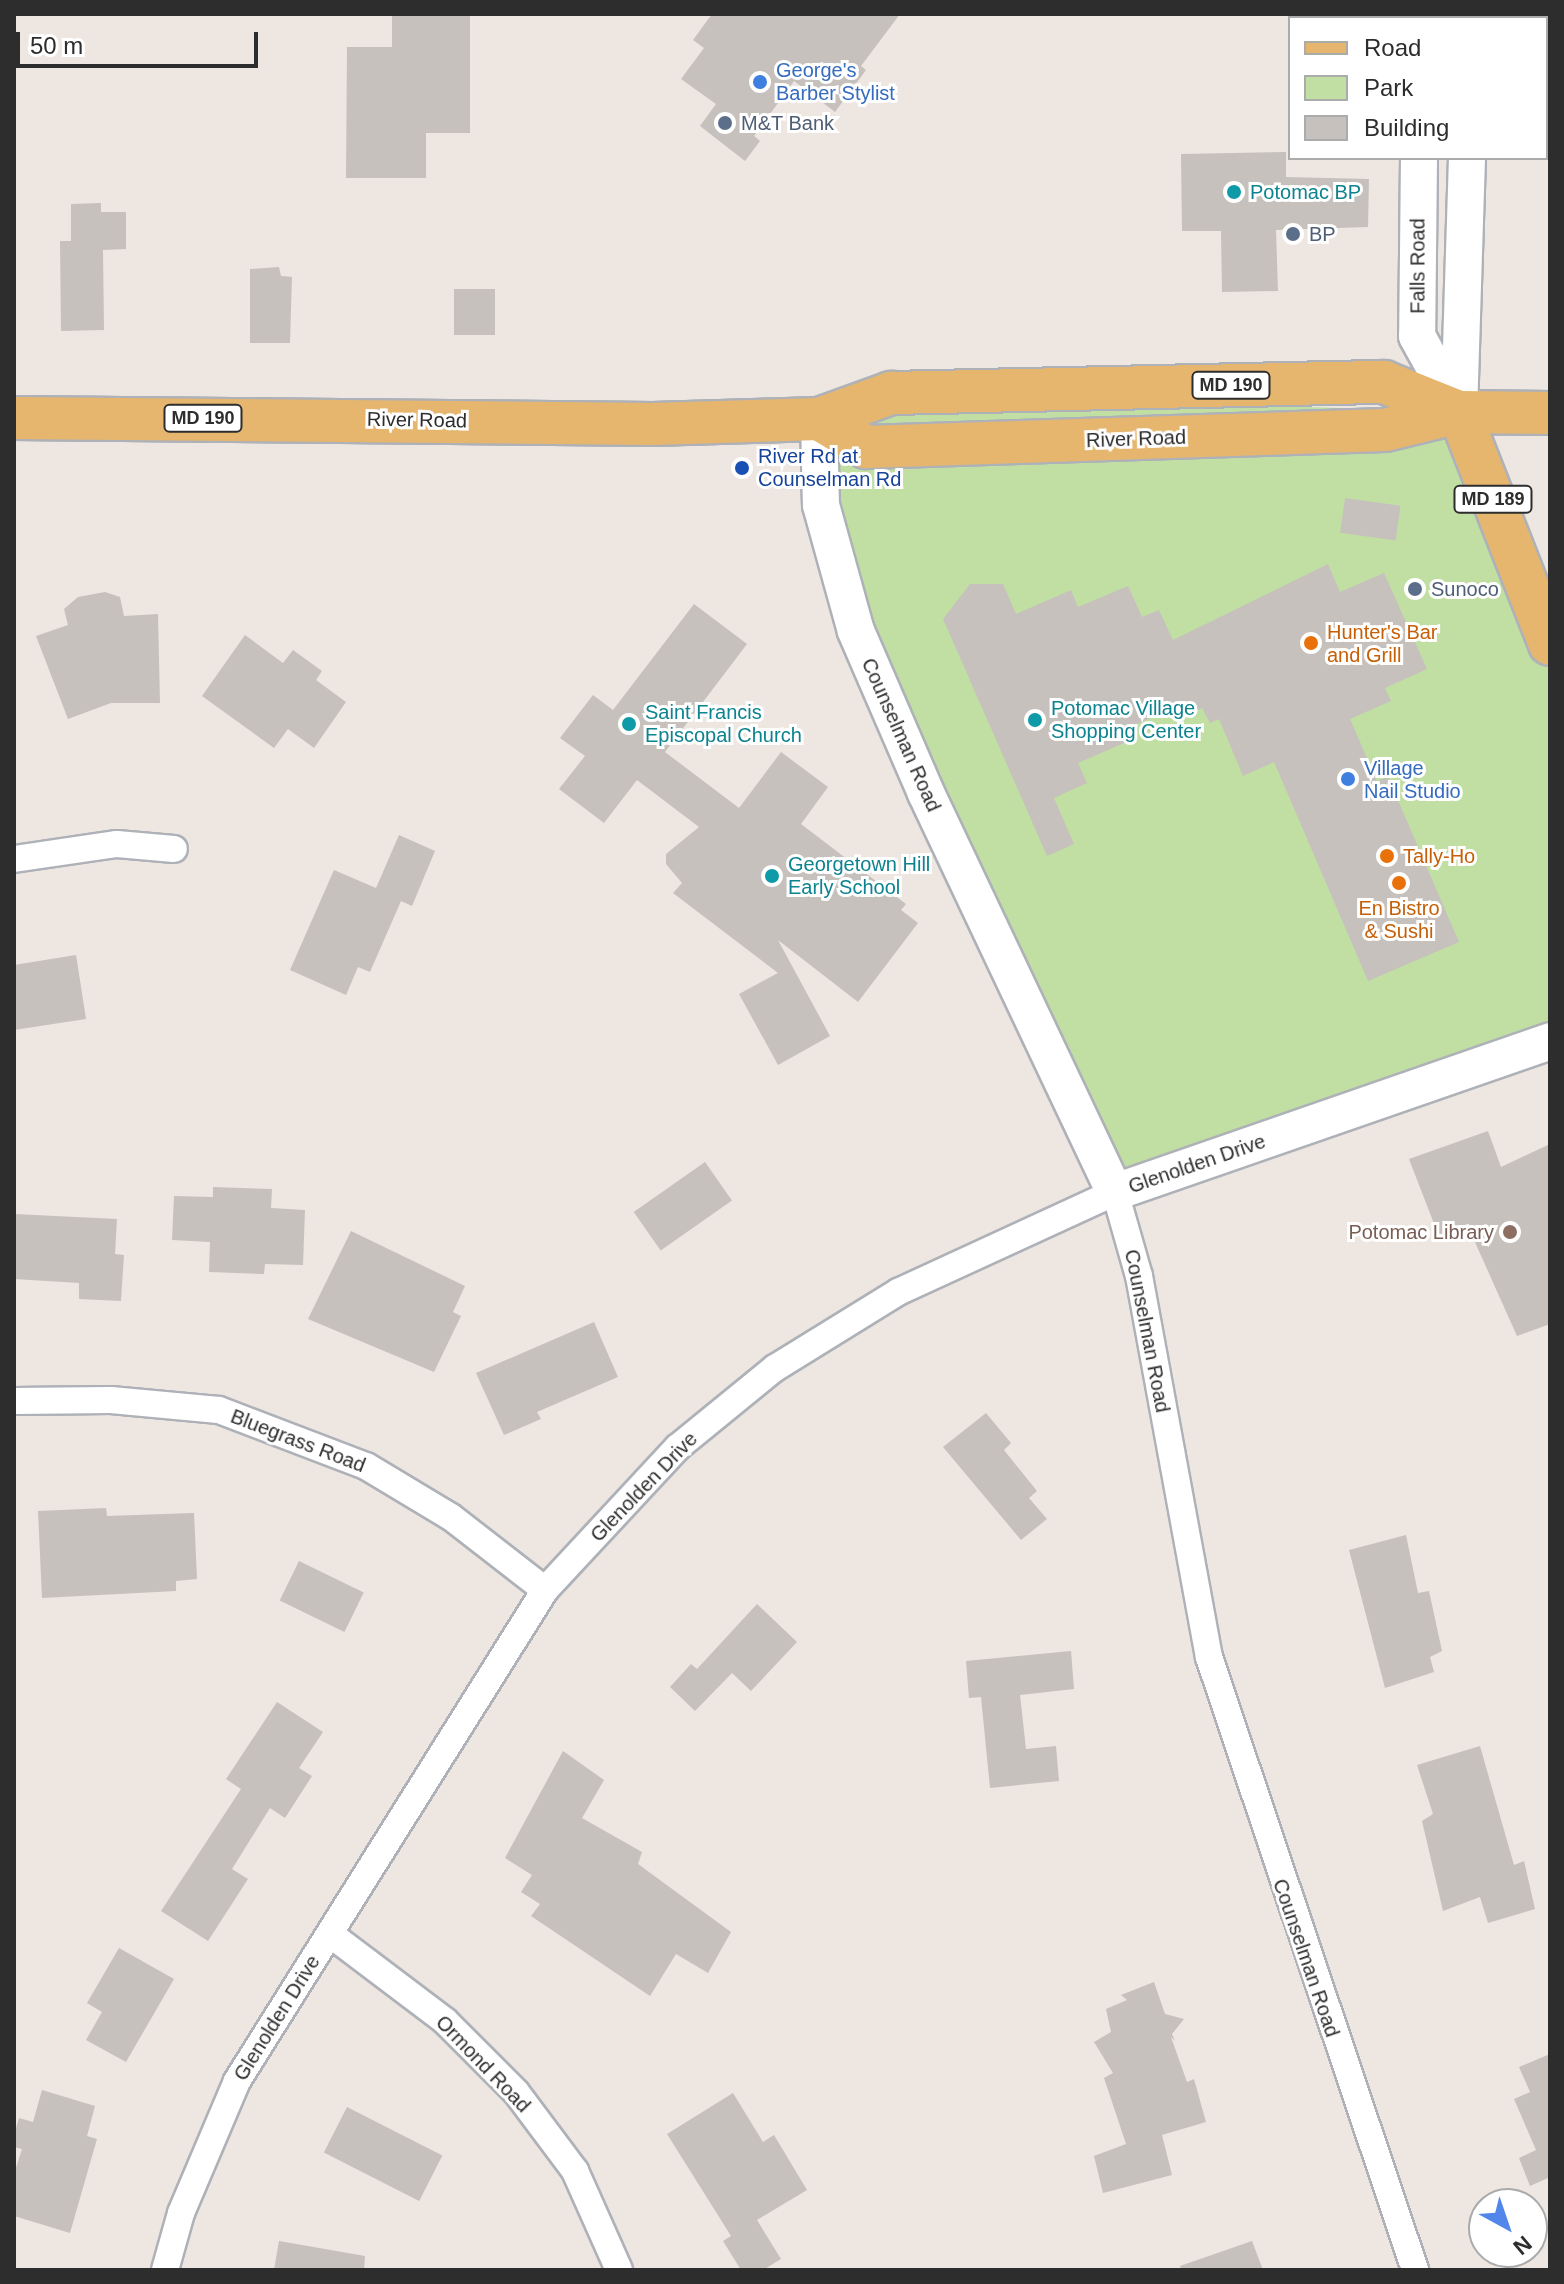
<!DOCTYPE html>
<style>
body{margin:0}
#map{position:relative;width:1564px;height:2284px;overflow:hidden;background:#ede6e1;font-family:Helvetica,sans-serif}
div>[style]{position:absolute}
[style*='--x']{left:calc(var(--x)*1px);top:calc(var(--y)*1px);width:calc(var(--w)*1px);rotate:calc(var(--a)*1deg)}
.green>*{inset:0;background:#c1dfa3}
.building>*{inset:0;background:#c6c1bc;transform-origin:0 0}
.roads{filter:drop-shadow(2px 0 #aeb2b8) drop-shadow(-2px 0 #aeb2b8) drop-shadow(0 2px #aeb2b8) drop-shadow(0 -2px #aeb2b8)}
.street>*{height:26px;margin:-13px;padding:0 13px;transform-origin:13px;border-radius:13px;background:#fff}
.secondary>*{height:36px;margin:-18px;padding:0 18px;transform-origin:18px;border-radius:18px;background:#fff}
.primary>*{height:42px;margin:-21px;padding:0 21px;transform-origin:21px;border-radius:21px;background:#e6b66e}
.dots>*{width:22px;height:22px;translate:-50% -50%;box-sizing:border-box;border:4px solid #fff;border-radius:50%}
span{translate:-50% -50%;white-space:nowrap;text-align:center;line-height:1.15;-webkit-text-stroke:6px #fff;paint-order:stroke}
.shield-label span{padding:2px 6px;background:#fff;border:2px solid;border-radius:6px;-webkit-text-stroke-width:0}
.shield-label{font-size:18px;color:#2d2d2d;font-weight:700}
.shop-label{font-size:20px;color:#366cbe}
.left{translate:0 -50%;text-align:left}
.service-label{font-size:20px;color:#4e5e75}
.culture-label{font-size:20px;color:#0d838f}
.street-label{font-size:20px;color:#2d2d2d}
.transit-label{font-size:20px;color:#164399}
.food-label{font-size:20px;color:#c56008}
.education-label{font-size:20px;color:#785e54}
.right{translate:-100% -50%;text-align:right}
.frame{position:absolute;inset:0;border:16px solid #2d2d2d;pointer-events:none}
.legend{position:absolute;left:1288px;top:16px;width:260px;height:144px;box-sizing:border-box;background:#fff;border:2px solid #ababab;margin:0;padding:10px 14px;list-style:none;font-size:24px;color:#2d2d2d}
.legend li{display:flex;align-items:center;gap:16px;height:40px}
.legend b{width:40px;border:2px solid #ababab}
.north{position:absolute;left:1468px;top:2188px;width:80px;height:80px;box-sizing:border-box;background:#fff;border:2px solid #ababab;border-radius:50%;rotate:140deg;font-size:22px;font-weight:700;line-height:32px;text-align:center;color:#2d2d2d}
.north::after{content:'';display:block;margin:auto;width:28px;height:36px;background:#5187eb;clip-path:polygon(50% 0,100% 100%,50% 72%,0 100%)}
.scale{position:absolute;left:16px;top:32px;width:242px;height:36px;box-sizing:border-box;border:4px solid #2d2d2d;border-top:0;padding-left:10px;font-size:24px;line-height:28px;white-space:nowrap;color:#2d2d2d;-webkit-text-stroke:6px #fff;paint-order:stroke}
</style>
<div id="map">
<div class="green">
<i style="clip-path:polygon(891px 393px,1459px 412px,1550px 644px,1550px 1041px,1115px 1192px,856px 631px,819px 419px)"></i>
</div>
<div class="building">
<i style="clip-path:polygon(392px 14px,470px 14px,470px 133px,426px 133px,426px 178px,346px 178px,347px 47px,392px 47px)"></i>
<i style="clip-path:polygon(712px 14px,900px 14px,861px 66px,866px 70px,835px 112px,794px 81px,754px 136px,760px 141px,745px 161px,700px 126px,716px 104px,681px 79px,704px 48px,693px 40px)"></i>
<i style="clip-path:polygon(1286px 152px,1286px 177px,1369px 179px,1368px 227px,1276px 230px,1278px 291px,1222px 292px,1221px 231px,1182px 231px,1181px 154px)"></i>
<i style="clip-path:polygon(101px 203px,101px 212px,126px 212px,126px 249px,103px 250px,104px 330px,61px 331px,60px 241px,71px 241px,71px 204px)"></i>
<i style="clip-path:polygon(279px 267px,281px 276px,292px 277px,290px 343px,250px 343px,250px 269px)"></i>
<i style="left:454px;top:289px;width:41px;height:46px"></i>
<i style="left:1345px;top:498px;width:56px;height:35px;rotate:8deg"></i>
<i style="clip-path:polygon(1328px 564px,1340px 592px,1384px 573px,1427px 669px,1385px 688px,1391px 701px,1350px 719px,1377px 781px,1388px 777px,1459px 942px,1368px 981px,1274px 762px,1243px 776px,1219px 719px,1210px 723px,1202px 708px,1177px 719px,1173px 708px,1126px 729px,1131px 740px,1078px 763px,1087px 783px,1054px 798px,1074px 844px,1047px 856px,943px 619px,970px 584px,1003px 584px,1016px 614px,1071px 590px,1078px 607px,1128px 586px,1142px 617px,1159px 610px,1173px 640px)"></i>
<i style="clip-path:polygon(105px 592px,120px 597px,124px 616px,158px 614px,160px 703px,111px 703px,68px 719px,36px 636px,68px 625px,64px 609px,78px 597px)"></i>
<i style="clip-path:polygon(694px 604px,747px 644px,665px 752px,739px 808px,781px 752px,828px 787px,801px 824px,906px 904px,901px 910px,918px 923px,858px 1002px,778px 940px,830px 1036px,778px 1065px,739px 994px,778px 973px,673px 893px,682px 883px,666px 864px,666px 854px,699px 827px,637px 780px,604px 823px,559px 789px,585px 756px,560px 738px,593px 695px,613px 710px)"></i>
<i style="clip-path:polygon(245px 635px,283px 663px,293px 650px,322px 671px,316px 680px,346px 702px,314px 748px,288px 729px,274px 748px,202px 696px)"></i>
<i style="clip-path:polygon(399px 835px,435px 851px,412px 906px,401px 901px,370px 972px,358px 967px,346px 995px,290px 970px,334px 870px,376px 888px)"></i>
<i style="clip-path:polygon(76px 955px,86px 1019px,14px 1030px,14px 965px)"></i>
<i style="clip-path:polygon(1488px 1131px,1501px 1167px,1550px 1144px,1550px 1324px,1517px 1336px,1470px 1231px,1438px 1234px,1409px 1159px)"></i>
<i style="left:705px;top:1162px;width:47px;height:87px;rotate:55deg"></i>
<i style="clip-path:polygon(213px 1187px,272px 1189px,271px 1208px,305px 1210px,303px 1265px,265px 1264px,264px 1274px,209px 1272px,210px 1242px,172px 1240px,174px 1196px,213px 1197px)"></i>
<i style="clip-path:polygon(14px 1214px,117px 1219px,115px 1254px,124px 1255px,121px 1301px,79px 1299px,79px 1283px,14px 1279px)"></i>
<i style="clip-path:polygon(351px 1231px,465px 1286px,453px 1312px,461px 1316px,434px 1372px,308px 1319px)"></i>
<i style="clip-path:polygon(594px 1322px,618px 1377px,537px 1412px,541px 1419px,504px 1435px,476px 1373px)"></i>
<i style="clip-path:polygon(986px 1413px,1011px 1443px,1004px 1450px,1037px 1491px,1029px 1498px,1047px 1519px,1021px 1540px,943px 1447px)"></i>
<i style="clip-path:polygon(106px 1508px,107px 1516px,194px 1513px,197px 1579px,176px 1581px,176px 1591px,42px 1598px,38px 1511px)"></i>
<i style="clip-path:polygon(1406px 1535px,1418px 1593px,1429px 1591px,1442px 1651px,1430px 1657px,1434px 1672px,1385px 1688px,1349px 1550px)"></i>
<i style="left:299px;top:1561px;width:72px;height:44px;rotate:26deg"></i>
<i style="clip-path:polygon(757px 1604px,797px 1642px,751px 1691px,732px 1673px,695px 1711px,670px 1687px,691px 1664px,697px 1669px)"></i>
<i style="clip-path:polygon(1071px 1651px,1074px 1689px,1020px 1695px,1026px 1749px,1056px 1746px,1059px 1781px,990px 1788px,981px 1697px,969px 1698px,966px 1661px)"></i>
<i style="clip-path:polygon(277px 1702px,323px 1732px,299px 1768px,312px 1776px,285px 1818px,270px 1808px,232px 1869px,248px 1879px,208px 1941px,161px 1911px,241px 1789px,226px 1779px)"></i>
<i style="clip-path:polygon(1480px 1746px,1514px 1865px,1524px 1861px,1535px 1909px,1488px 1923px,1480px 1897px,1443px 1911px,1422px 1821px,1433px 1814px,1417px 1765px)"></i>
<i style="clip-path:polygon(563px 1751px,604px 1780px,582px 1818px,642px 1852px,638px 1864px,731px 1932px,708px 1973px,676px 1954px,650px 1996px,531px 1916px,540px 1904px,521px 1892px,532px 1875px,505px 1858px)"></i>
<i style="clip-path:polygon(119px 1948px,174px 1979px,126px 2062px,86px 2040px,102px 2012px,87px 2003px)"></i>
<i style="clip-path:polygon(1154px 1982px,1165px 2014px,1184px 2019px,1172px 2034px,1175px 2041px,1171px 2037px,1187px 2082px,1194px 2079px,1206px 2122px,1162px 2135px,1172px 2175px,1103px 2193px,1094px 2156px,1126px 2144px,1104px 2078px,1113px 2073px,1094px 2042px,1111px 2032px,1106px 2009px,1127px 2000px,1121px 1995px)"></i>
<i style="clip-path:polygon(1550px 2054px,1550px 2182px,1548px 2178px,1530px 2186px,1519px 2158px,1536px 2150px,1514px 2099px,1530px 2092px,1519px 2067px)"></i>
<i style="clip-path:polygon(42px 2090px,95px 2106px,87px 2136px,97px 2139px,70px 2233px,14px 2216px,14px 2174px,22px 2149px,14px 2147px,14px 2135px,19px 2118px,33px 2122px)"></i>
<i style="clip-path:polygon(733px 2093px,763px 2142px,774px 2135px,807px 2190px,757px 2220px,781px 2259px,763px 2270px,741px 2270px,723px 2241px,731px 2236px,667px 2134px)"></i>
<i style="left:347px;top:2107px;width:107px;height:51px;rotate:27deg"></i>
<i style="clip-path:polygon(279px 2241px,365px 2256px,364px 2270px,274px 2270px)"></i>
<i style="clip-path:polygon(1252px 2241px,1263px 2270px,1181px 2270px,1180px 2266px)"></i>
</div>
<div class="roads">
<div class="street">
<i style="--x:14;--y:859;--w:104;--a:-8.3"></i>
<i style="--x:117;--y:844;--w:57;--a:5"></i>
<i style="--x:14;--y:1401;--w:97;--a:-0.6"></i>
<i style="--x:111;--y:1400;--w:108;--a:5.3"></i>
<i style="--x:219;--y:1410;--w:157;--a:20.9"></i>
<i style="--x:366;--y:1466;--w:99;--a:31"></i>
<i style="--x:451;--y:1517;--w:119;--a:37.8"></i>
<i style="--x:330;--y:1934;--w:144;--a:37.1"></i>
<i style="--x:445;--y:2021;--w:100;--a:45"></i>
<i style="--x:516;--y:2092;--w:99;--a:53.2"></i>
<i style="--x:575;--y:2171;--w:108;--a:66"></i>
<i style="--x:165;--y:2270;--w:59;--a:-74.3"></i>
<i style="--x:181;--y:2213;--w:143;--a:-67"></i>
<i style="--x:237;--y:2081;--w:580;--a:-57.9"></i>
<i style="--x:545;--y:1590;--w:195;--a:-47.1"></i>
<i style="--x:678;--y:1447;--w:125;--a:-39.2"></i>
<i style="--x:775;--y:1368;--w:145;--a:-31.7"></i>
<i style="--x:898;--y:1292;--w:239;--a:-24.7"></i>
<i style="--x:1115;--y:1192;--w:87;--a:74.1"></i>
<i style="--x:1139;--y:1276;--w:387;--a:79.6"></i>
<i style="--x:1209;--y:1657;--w:647;--a:71.42"></i>
</div>
<div class="secondary">
<i style="--x:1419;--y:18;--w:4;--a:-90"></i>
<i style="--x:1469;--y:18;--w:4;--a:-90"></i>
<i style="--x:1419;--y:158;--w:178;--a:90.6"></i>
<i style="--x:1417;--y:336;--w:87;--a:61.1"></i>
<i style="--x:1459;--y:412;--w:254;--a:-88.2"></i>
<i style="--x:819;--y:419;--w:86;--a:88.7"></i>
<i style="--x:821;--y:505;--w:131;--a:74.5"></i>
<i style="--x:856;--y:631;--w:176;--a:66.6"></i>
<i style="--x:926;--y:793;--w:441;--a:64.7"></i>
<i style="--x:1115;--y:1192;--w:460;--a:-19.1"></i>
</div>
<div class="primary">
<i style="--x:1459;--y:412;--w:249;--a:68.6"></i>
<i style="--x:14;--y:418;--w:639;--a:0.54"></i>
<i style="--x:653;--y:424;--w:166;--a:-1.7"></i>
<i style="--x:819;--y:419;--w:77;--a:-19.9"></i>
<i style="--x:891;--y:393;--w:493;--a:-1.3"></i>
<i style="--x:1384;--y:382;--w:81;--a:21.8"></i>
<i style="--x:819;--y:419;--w:55;--a:30.8"></i>
<i style="--x:866;--y:447;--w:519;--a:-1.88"></i>
<i style="--x:1385;--y:430;--w:76;--a:-13.7"></i>
<i style="--x:1459;--y:412;--w:91;--a:0.6"></i>
</div>
</div>
<div class="dots">
<i style="left:760px;top:82px;background:#3f7fe0"></i>
<i style="left:725px;top:123px;background:#5c6f8a"></i>
<i style="left:1234px;top:192px;background:#0f9aa8"></i>
<i style="left:1293px;top:234px;background:#5c6f8a"></i>
<i style="left:742px;top:468px;background:#1a4fb4"></i>
<i style="left:1415px;top:589px;background:#5c6f8a"></i>
<i style="left:1311px;top:643px;background:#e8710a"></i>
<i style="left:1035px;top:720px;background:#0f9aa8"></i>
<i style="left:629px;top:724px;background:#0f9aa8"></i>
<i style="left:1348px;top:779px;background:#3f7fe0"></i>
<i style="left:1387px;top:856px;background:#e8710a"></i>
<i style="left:772px;top:876px;background:#0f9aa8"></i>
<i style="left:1399px;top:883px;background:#e8710a"></i>
<i style="left:1510px;top:1232px;background:#8d6e63"></i>
</div>
<div class="shield-label">
<span style="left:1231px;top:385px">MD 190</span>
<span style="left:203px;top:418px">MD 190</span>
<span style="left:1493px;top:499px">MD 189</span>
</div>
<div class="shop-label">
<span class="left" style="left:776px;top:82px">George's<br>Barber Stylist</span>
<span class="left" style="left:1364px;top:780px">Village<br>Nail Studio</span>
</div>
<div class="service-label">
<span class="left" style="left:741px;top:123px">M&amp;T Bank</span>
<span class="left" style="left:1309px;top:234px">BP</span>
<span class="left" style="left:1431px;top:589px">Sunoco</span>
</div>
<div class="culture-label">
<span class="left" style="left:1250px;top:192px">Potomac BP</span>
<span class="left" style="left:1051px;top:720px">Potomac Village<br>Shopping Center</span>
<span class="left" style="left:645px;top:724px">Saint Francis<br>Episcopal Church</span>
<span class="left" style="left:788px;top:876px">Georgetown Hill<br>Early School</span>
</div>
<div class="street-label">
<span style="left:1418px;top:266px;rotate:-90deg">Falls Road</span>
<span style="left:417px;top:420px;rotate:1deg">River Road</span>
<span style="left:1136px;top:439px;rotate:-2deg">River Road</span>
<span style="left:901px;top:735px;rotate:66deg">Counselman Road</span>
<span style="left:1197px;top:1164px;rotate:-19deg">Glenolden Drive</span>
<span style="left:1147px;top:1331px;rotate:79deg">Counselman Road</span>
<span style="left:298px;top:1441px;rotate:21deg">Bluegrass Road</span>
<span style="left:644px;top:1487px;rotate:-46deg">Glenolden Drive</span>
<span style="left:1306px;top:1958px;rotate:71deg">Counselman Road</span>
<span style="left:277px;top:2018px;rotate:-58deg">Glenolden Drive</span>
<span style="left:483px;top:2064px;rotate:46deg">Ormond Road</span>
</div>
<div class="transit-label">
<span class="left" style="left:758px;top:468px">River Rd at<br>Counselman Rd</span>
</div>
<div class="food-label">
<span class="left" style="left:1327px;top:644px">Hunter's Bar<br>and Grill</span>
<span class="left" style="left:1403px;top:856px">Tally-Ho</span>
<span style="left:1399px;top:920px">En Bistro<br>&amp; Sushi</span>
</div>
<div class="education-label">
<span class="right" style="left:1494px;top:1232px">Potomac Library</span>
</div>
<div class="frame"></div>
<ul class="legend">
<li><b style="height:10px;background:#e6b66e"></b>Road</li>
<li><b style="height:22px;background:#c1dfa3"></b>Park</li>
<li><b style="height:22px;background:#c6c1bc"></b>Building</li>
</ul>
<div class="north">N</div>
<div class="scale">50 m</div>
</div>
